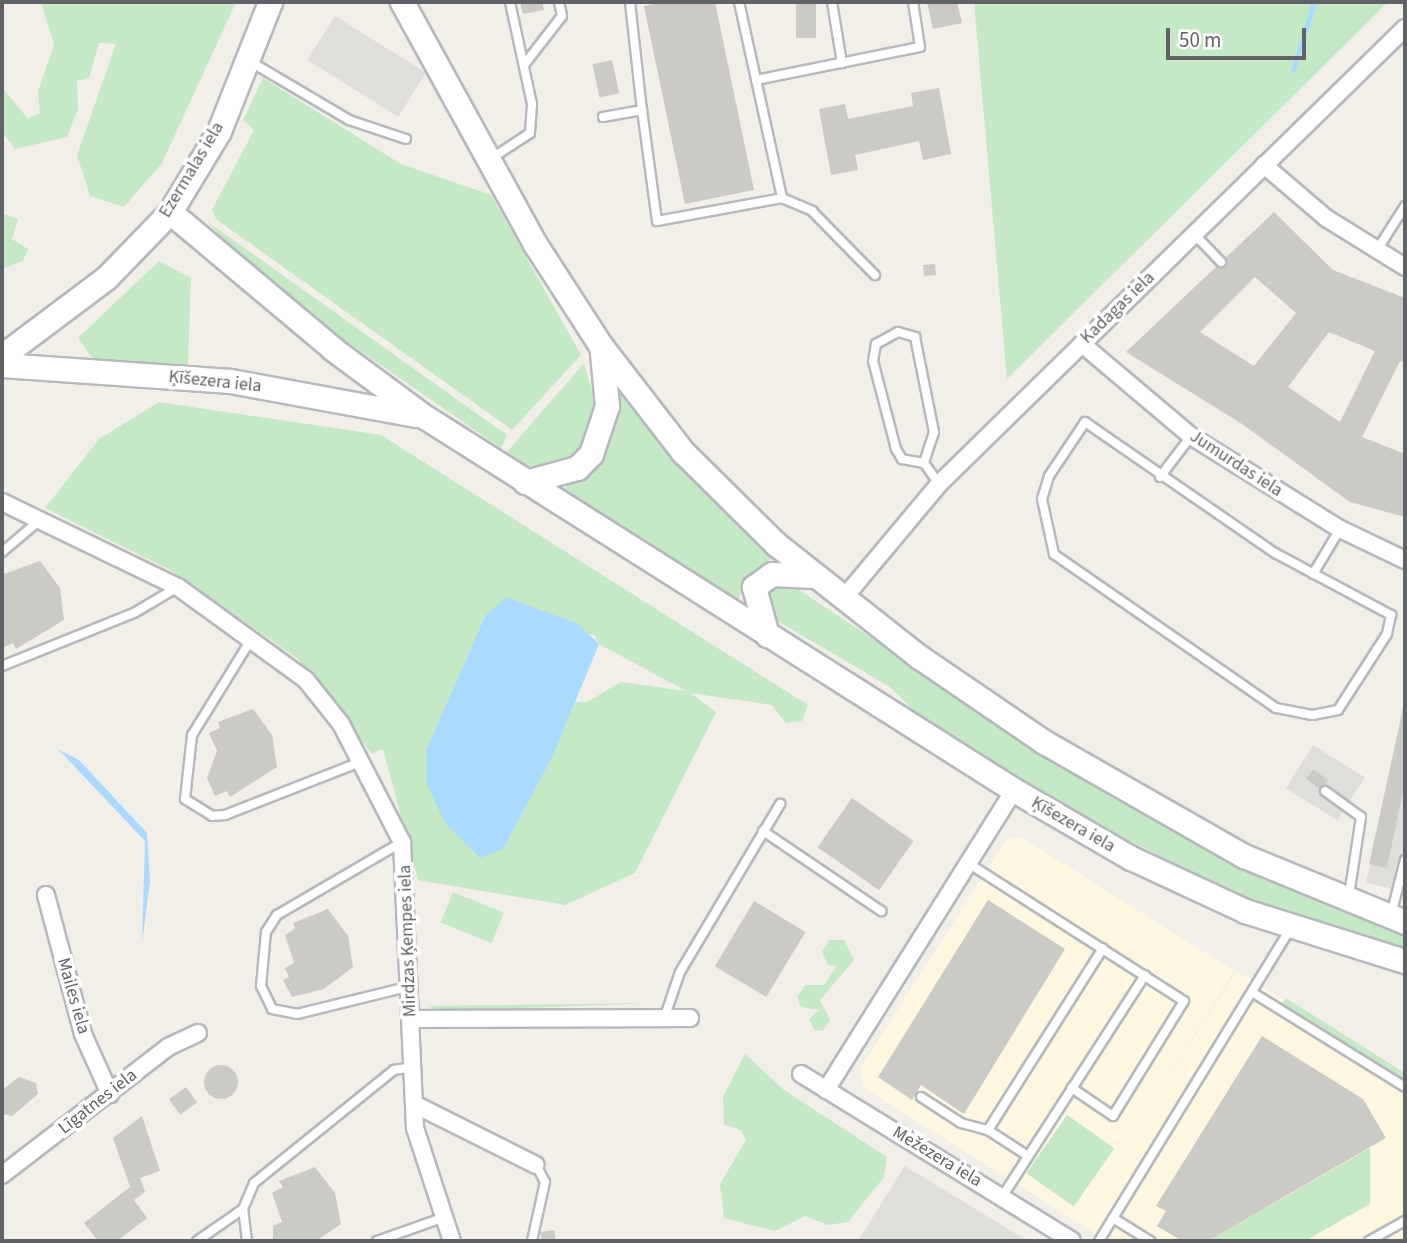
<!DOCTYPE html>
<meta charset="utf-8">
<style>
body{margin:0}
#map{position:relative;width:1407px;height:1243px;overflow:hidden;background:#f1efe8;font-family:"Source Sans 3",sans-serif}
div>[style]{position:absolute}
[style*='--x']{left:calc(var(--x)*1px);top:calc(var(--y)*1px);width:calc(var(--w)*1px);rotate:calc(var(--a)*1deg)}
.commercial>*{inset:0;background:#fef7e0}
.industrial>*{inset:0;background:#e0deda;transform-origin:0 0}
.green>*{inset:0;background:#c5e8c5;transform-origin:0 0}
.water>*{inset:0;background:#aadaff}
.stream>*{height:5px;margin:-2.5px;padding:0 2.5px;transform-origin:2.5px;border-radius:2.5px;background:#aadaff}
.building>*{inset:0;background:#cccac5;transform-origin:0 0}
.round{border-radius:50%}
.roads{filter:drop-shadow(2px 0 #b5b8bc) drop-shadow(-2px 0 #b5b8bc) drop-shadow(0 2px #b5b8bc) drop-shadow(0 -2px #b5b8bc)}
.lane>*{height:8px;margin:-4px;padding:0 4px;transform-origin:4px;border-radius:4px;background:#fff}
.street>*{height:16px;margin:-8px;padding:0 8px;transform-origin:8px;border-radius:8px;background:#fff}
.secondary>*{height:23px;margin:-11.5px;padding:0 11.5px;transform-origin:11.5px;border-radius:11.5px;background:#fff}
span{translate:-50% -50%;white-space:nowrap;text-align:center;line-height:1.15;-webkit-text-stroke:7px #fff;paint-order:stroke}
.street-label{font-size:18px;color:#5f6368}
.frame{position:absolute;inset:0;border:4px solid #5f6368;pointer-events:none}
.scale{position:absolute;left:1166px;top:28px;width:140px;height:32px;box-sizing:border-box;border:4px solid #5f6368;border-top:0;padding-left:9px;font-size:21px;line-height:24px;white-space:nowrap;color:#5f6368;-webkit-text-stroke:5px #fff;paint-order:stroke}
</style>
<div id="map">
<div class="commercial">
<i style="clip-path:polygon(1021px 837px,1234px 971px,1121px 1153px,1236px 971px,1405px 1072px,1405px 1236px,1396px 1241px,1108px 1241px,864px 1088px,860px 1069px,1006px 840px)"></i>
</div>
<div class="industrial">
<i style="left:335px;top:16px;width:107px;height:52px;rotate:32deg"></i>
<i style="clip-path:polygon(1405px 696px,1405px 891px,1366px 883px)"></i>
<i style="left:1313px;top:745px;width:61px;height:51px;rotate:32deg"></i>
<i style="clip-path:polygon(905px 1166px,1028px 1241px,858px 1241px)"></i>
</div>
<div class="green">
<i style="clip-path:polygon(41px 2px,236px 2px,162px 163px,124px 207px,90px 196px,77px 155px,116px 44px,99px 43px,89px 78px,77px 81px,78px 109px,67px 137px,15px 149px,2px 131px,2px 87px,28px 119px,40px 113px,38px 91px,54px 45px)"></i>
<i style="clip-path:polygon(974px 2px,1388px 2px,1007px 379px)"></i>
<i style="clip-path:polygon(263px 78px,401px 164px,491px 195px,581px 355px,512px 430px,216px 219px,212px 210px,254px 130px,243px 120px)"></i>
<i style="clip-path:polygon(2px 213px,18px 219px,12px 239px,28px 249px,23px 261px,2px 269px)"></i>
<i style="clip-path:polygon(208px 222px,507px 435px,501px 448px,337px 335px,236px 255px)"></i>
<i style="clip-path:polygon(159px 261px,191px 278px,188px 364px,95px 362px,78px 338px)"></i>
<i style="clip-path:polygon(584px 363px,597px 408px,590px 438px,574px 460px,550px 469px,523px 465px,507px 452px)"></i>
<i style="clip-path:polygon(621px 393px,690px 477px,772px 558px,751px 574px,737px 602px,560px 492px,599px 461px)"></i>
<i style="clip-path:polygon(evenodd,159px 402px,381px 435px,808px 705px,802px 721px,786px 723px,772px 705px,690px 693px,716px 712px,635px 873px,565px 905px,418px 880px,383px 749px,372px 754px,298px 659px,172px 571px,45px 508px,99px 439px,159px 402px,485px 616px,594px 635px,599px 644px,686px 691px,621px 682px,587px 702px,573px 702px,503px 849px,476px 855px,426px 750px,485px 616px)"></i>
<i style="clip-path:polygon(787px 582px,1078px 775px,1262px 879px,1405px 934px,1405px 950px,1251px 902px,1049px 800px,929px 725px,890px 687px,769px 616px,763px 594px)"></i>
<i style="left:453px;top:892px;width:55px;height:33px;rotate:22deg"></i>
<i style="clip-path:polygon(829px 940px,844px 940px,854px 960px,820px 1000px,830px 1020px,823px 1031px,814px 1030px,809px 1019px,819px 1010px,801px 1007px,797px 997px,805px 985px,824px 985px,837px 966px,828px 965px,822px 952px)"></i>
<i style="clip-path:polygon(1286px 998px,1405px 1073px,1405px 1082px,1281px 1005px)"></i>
<i style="clip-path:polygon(655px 1003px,439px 1011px,429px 1006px)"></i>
<i style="clip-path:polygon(745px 1054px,784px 1090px,887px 1157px,884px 1177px,848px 1222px,828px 1225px,805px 1216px,775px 1231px,724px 1218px,720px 1184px,746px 1140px,741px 1130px,724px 1124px,723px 1097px)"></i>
<i style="left:1067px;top:1115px;width:58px;height:71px;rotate:35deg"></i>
<i style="clip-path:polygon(1370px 1148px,1370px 1204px,1305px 1241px,1208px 1241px)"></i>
</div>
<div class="water">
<i style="clip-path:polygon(506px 597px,578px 624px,599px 644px,553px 755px,503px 849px,480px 858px,445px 823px,426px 782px,426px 750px,485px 616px)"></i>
<i style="clip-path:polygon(36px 738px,79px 760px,147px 833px,150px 881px,142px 943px,145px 841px,59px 750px)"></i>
</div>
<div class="stream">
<i style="--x:1293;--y:70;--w:71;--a:-72.8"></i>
</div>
<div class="building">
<i style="clip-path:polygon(520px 2px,542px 2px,544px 10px,523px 14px)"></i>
<i style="clip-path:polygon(664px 2px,715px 2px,754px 190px,685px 204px,644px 6px)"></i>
<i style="left:796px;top:2px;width:20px;height:36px"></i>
<i style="clip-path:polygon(927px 2px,957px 2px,962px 23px,933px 29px)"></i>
<i style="left:612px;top:60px;width:34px;height:20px;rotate:78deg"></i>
<i style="clip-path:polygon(939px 88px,951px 154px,923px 160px,919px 141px,855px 155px,858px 170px,831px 175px,819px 109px,845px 104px,848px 119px,913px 106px,911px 93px)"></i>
<i style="clip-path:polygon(evenodd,1274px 212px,1333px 270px,1405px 298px,1405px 363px,1400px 361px,1362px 437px,1405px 454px,1405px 517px,1350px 502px,1242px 424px,1126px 352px,1274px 212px,1255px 277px,1296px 313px,1254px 366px,1200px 332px,1255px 277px,1274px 212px,1329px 332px,1375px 351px,1340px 422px,1288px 387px,1329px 332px)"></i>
<i style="left:935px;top:264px;width:11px;height:12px;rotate:85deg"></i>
<i style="clip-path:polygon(40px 561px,60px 588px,64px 620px,16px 649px,13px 643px,2px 648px,4px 574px)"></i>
<i style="clip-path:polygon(1405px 701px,1405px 782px,1387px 868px,1369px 864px)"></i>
<i style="clip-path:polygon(253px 709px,272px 735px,277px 767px,230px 797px,227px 791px,215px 796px,207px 778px,217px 751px,209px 733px,220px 728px,218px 722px)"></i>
<i style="left:1313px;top:769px;width:19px;height:12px;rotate:36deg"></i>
<i style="left:852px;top:798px;width:75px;height:60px;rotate:35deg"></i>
<i style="clip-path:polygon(988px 900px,1065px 949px,964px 1114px,921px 1085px,912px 1100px,878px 1077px)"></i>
<i style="left:754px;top:901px;width:60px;height:76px;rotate:31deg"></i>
<i style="clip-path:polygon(328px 909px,348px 936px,353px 967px,324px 989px,292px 997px,283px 980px,289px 977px,285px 968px,294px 963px,285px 935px,295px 929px,293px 923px)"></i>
<i style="clip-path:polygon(1262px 1036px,1363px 1099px,1386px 1138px,1208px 1241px,1182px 1241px,1157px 1226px,1166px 1211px,1156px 1206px)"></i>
<i class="round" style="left:204px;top:1065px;width:34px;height:34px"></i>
<i style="clip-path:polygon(19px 1077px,36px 1083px,38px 1094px,12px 1116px,3px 1114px,2px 1090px)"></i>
<i style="left:186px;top:1087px;width:19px;height:21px;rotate:54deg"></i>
<i style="clip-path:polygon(142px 1116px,160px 1171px,140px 1178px,145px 1192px,134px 1200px,147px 1218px,117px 1241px,98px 1241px,84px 1223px,130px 1187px,113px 1138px)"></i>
<i style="clip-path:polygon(315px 1167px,335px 1193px,341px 1224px,316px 1241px,273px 1241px,273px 1226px,282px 1222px,272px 1193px,283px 1187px,279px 1181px)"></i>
<i style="clip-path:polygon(554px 1230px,556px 1241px,542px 1241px,540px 1232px)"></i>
</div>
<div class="roads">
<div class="lane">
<i style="--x:630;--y:2;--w:109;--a:83.7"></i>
<i style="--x:739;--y:2;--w:201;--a:77.6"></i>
<i style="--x:832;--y:2;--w:62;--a:80.7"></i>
<i style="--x:251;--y:62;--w:114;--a:30.6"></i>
<i style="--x:349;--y:120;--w:60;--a:18.4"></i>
<i style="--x:524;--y:65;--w:62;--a:-52.2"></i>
<i style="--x:562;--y:16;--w:14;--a:-102"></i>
<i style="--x:756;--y:80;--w:167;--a:-11.4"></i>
<i style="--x:920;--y:47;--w:46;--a:-98.8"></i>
<i style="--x:603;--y:117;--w:40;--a:-10"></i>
<i style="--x:642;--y:110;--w:112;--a:82.3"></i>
<i style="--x:657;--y:221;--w:127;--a:-10.4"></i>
<i style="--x:782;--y:198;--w:33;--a:23"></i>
<i style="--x:812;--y:211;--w:90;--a:45.5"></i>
<i style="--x:492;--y:158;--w:45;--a:-33.3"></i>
<i style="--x:530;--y:133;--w:29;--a:-86"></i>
<i style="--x:532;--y:104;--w:104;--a:-102.2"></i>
<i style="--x:1194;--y:234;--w:39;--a:46"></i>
<i style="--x:1377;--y:250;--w:52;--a:-57.5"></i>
<i style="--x:1085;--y:422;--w:231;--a:34.6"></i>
<i style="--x:1275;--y:553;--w:132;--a:28.1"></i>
<i style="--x:1391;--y:615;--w:19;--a:102"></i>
<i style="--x:1387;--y:634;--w:90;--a:122.8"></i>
<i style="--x:1338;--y:710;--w:26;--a:169"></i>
<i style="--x:1312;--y:715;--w:37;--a:-169"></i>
<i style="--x:1276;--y:708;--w:270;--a:-145.3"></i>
<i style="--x:1054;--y:554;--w:56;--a:-102.3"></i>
<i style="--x:1042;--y:499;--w:24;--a:-73"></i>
<i style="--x:1049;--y:476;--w:65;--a:-56.3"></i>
<i style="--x:924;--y:463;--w:22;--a:-170"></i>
<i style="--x:902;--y:459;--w:12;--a:-121"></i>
<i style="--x:896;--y:449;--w:91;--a:-104.6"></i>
<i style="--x:873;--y:361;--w:17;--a:-80"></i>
<i style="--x:876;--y:344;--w:25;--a:-29"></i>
<i style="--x:898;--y:332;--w:18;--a:16"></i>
<i style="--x:915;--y:337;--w:97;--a:78.7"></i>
<i style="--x:934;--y:432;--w:33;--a:108"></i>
<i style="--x:924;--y:463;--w:26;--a:54"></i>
<i style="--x:1160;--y:477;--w:51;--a:-52.9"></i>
<i style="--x:2;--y:552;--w:50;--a:-40.1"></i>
<i style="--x:1313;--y:574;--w:52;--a:-59"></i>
<i style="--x:252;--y:638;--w:114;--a:121.7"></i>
<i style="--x:192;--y:735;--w:64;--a:96.2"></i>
<i style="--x:185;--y:799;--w:32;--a:32"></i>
<i style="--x:212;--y:816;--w:13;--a:-4"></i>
<i style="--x:225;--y:815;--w:148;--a:-21.4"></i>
<i style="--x:2;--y:666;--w:142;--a:-21.9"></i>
<i style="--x:134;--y:613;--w:51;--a:-30.6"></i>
<i style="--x:1325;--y:791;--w:44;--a:35.8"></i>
<i style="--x:1361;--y:817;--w:79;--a:98.7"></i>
<i style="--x:763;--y:831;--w:143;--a:34.1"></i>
<i style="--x:402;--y:842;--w:145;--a:149.7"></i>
<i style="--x:277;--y:915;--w:20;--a:123"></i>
<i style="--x:266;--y:932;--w:54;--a:95.3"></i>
<i style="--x:261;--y:986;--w:25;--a:64"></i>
<i style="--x:272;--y:1009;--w:25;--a:11"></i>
<i style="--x:297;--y:1014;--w:117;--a:-13.8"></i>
<i style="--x:968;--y:863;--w:256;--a:32.6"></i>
<i style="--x:1184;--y:1001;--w:135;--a:121.7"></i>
<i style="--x:1113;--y:1116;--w:50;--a:-145.7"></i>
<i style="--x:1391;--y:915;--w:57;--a:-75.7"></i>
<i style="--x:1255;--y:994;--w:176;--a:31.8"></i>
<i style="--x:665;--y:1016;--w:46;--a:-71.2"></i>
<i style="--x:680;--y:972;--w:196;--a:-59.2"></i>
<i style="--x:921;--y:1097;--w:48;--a:33"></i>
<i style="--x:961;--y:1123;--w:28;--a:15"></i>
<i style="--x:1028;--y:1156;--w:48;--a:-147"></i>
<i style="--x:988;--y:1130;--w:215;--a:-57.7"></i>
<i style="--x:1002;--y:1197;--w:264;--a:-57.2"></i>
<i style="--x:1113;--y:1218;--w:44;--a:31.9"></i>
<i style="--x:197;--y:1241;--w:56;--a:-34.8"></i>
<i style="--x:247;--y:1241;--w:32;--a:-97"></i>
<i style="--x:243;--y:1209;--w:28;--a:-67"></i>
<i style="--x:254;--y:1183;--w:180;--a:-38.9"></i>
<i style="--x:394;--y:1070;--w:18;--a:-9"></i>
<i style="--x:377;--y:1241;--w:69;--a:-19.5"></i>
<i style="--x:532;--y:1241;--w:60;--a:-77.6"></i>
<i style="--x:545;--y:1182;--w:19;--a:-118"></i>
<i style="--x:1099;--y:1241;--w:366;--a:-58.5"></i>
<i style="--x:1369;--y:1241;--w:41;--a:-29.1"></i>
</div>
<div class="street">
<i style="--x:1264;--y:165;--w:82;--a:40.5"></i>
<i style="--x:1326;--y:218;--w:93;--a:31.8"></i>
<i style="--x:1082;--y:344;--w:143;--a:40.2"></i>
<i style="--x:1191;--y:436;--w:176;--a:32"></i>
<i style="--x:1340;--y:529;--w:72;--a:25.5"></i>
<i style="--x:2;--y:502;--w:195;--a:25.8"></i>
<i style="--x:178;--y:587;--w:158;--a:36"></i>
<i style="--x:306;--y:680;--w:56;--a:51.5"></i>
<i style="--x:341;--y:724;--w:133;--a:62.7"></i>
<i style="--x:402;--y:842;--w:286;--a:87.4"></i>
<i style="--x:415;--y:1128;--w:119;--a:71.9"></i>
<i style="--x:843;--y:599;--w:150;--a:-50.1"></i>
<i style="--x:939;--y:484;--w:652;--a:-44.38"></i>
<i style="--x:46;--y:895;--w:144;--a:75.1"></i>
<i style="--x:83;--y:1034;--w:66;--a:65.8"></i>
<i style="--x:411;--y:1019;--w:279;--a:-0.2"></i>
<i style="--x:801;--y:1074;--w:318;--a:31.6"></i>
<i style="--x:826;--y:1090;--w:354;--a:-57.9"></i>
<i style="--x:414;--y:1104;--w:136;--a:26.6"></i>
<i style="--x:2;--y:1175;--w:210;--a:-37.6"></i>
<i style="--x:168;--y:1047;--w:33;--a:-25"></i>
</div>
<div class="secondary">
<i style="--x:402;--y:2;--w:276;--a:61.2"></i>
<i style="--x:535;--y:244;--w:121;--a:57.1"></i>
<i style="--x:601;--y:346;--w:134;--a:52.3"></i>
<i style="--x:683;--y:452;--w:131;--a:44.7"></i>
<i style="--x:776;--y:544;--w:181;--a:38.3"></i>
<i style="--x:918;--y:656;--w:153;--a:34.3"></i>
<i style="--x:1044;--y:742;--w:230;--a:29.7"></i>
<i style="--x:1244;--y:856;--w:174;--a:22.3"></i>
<i style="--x:170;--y:212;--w:213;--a:40"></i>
<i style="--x:333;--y:349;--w:114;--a:36.5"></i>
<i style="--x:425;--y:417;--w:697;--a:32.35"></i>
<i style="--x:1014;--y:790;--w:135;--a:30.2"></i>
<i style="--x:1131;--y:858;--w:126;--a:24.9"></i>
<i style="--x:1245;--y:911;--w:168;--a:17.4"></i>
<i style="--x:2;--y:356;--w:130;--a:-36.9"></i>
<i style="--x:106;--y:278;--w:92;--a:-45.9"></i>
<i style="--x:170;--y:212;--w:95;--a:-58.8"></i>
<i style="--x:219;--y:131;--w:139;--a:-68.4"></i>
<i style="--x:2;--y:365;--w:229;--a:4"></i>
<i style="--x:230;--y:381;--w:188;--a:10.4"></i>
<i style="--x:525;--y:482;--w:54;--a:-15.1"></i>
<i style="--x:577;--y:468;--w:20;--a:-45"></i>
<i style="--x:591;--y:454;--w:51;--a:-71.6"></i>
<i style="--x:607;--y:406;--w:53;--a:-95.4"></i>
<i style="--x:767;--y:635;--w:50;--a:-105.2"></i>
<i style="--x:754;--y:587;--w:22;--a:-36"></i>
<i style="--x:772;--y:574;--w:41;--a:2.8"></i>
</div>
</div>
<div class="street-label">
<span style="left:192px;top:170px;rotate:-59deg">Ezermalas iela</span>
<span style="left:1118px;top:308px;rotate:-44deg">Kadagas iela</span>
<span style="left:215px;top:382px;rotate:6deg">Ķīšezera iela</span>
<span style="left:1236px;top:464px;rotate:33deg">Jumurdas iela</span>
<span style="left:1073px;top:825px;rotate:30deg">Ķīšezera iela</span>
<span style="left:408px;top:941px;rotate:-92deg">Mirdzas Ķempes iela</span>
<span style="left:73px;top:996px;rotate:74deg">Mailes iela</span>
<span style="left:98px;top:1102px;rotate:-38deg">Līgatnes iela</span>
<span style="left:937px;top:1157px;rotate:31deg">Mežezera iela</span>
</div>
<div class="frame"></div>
<div class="scale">50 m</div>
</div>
